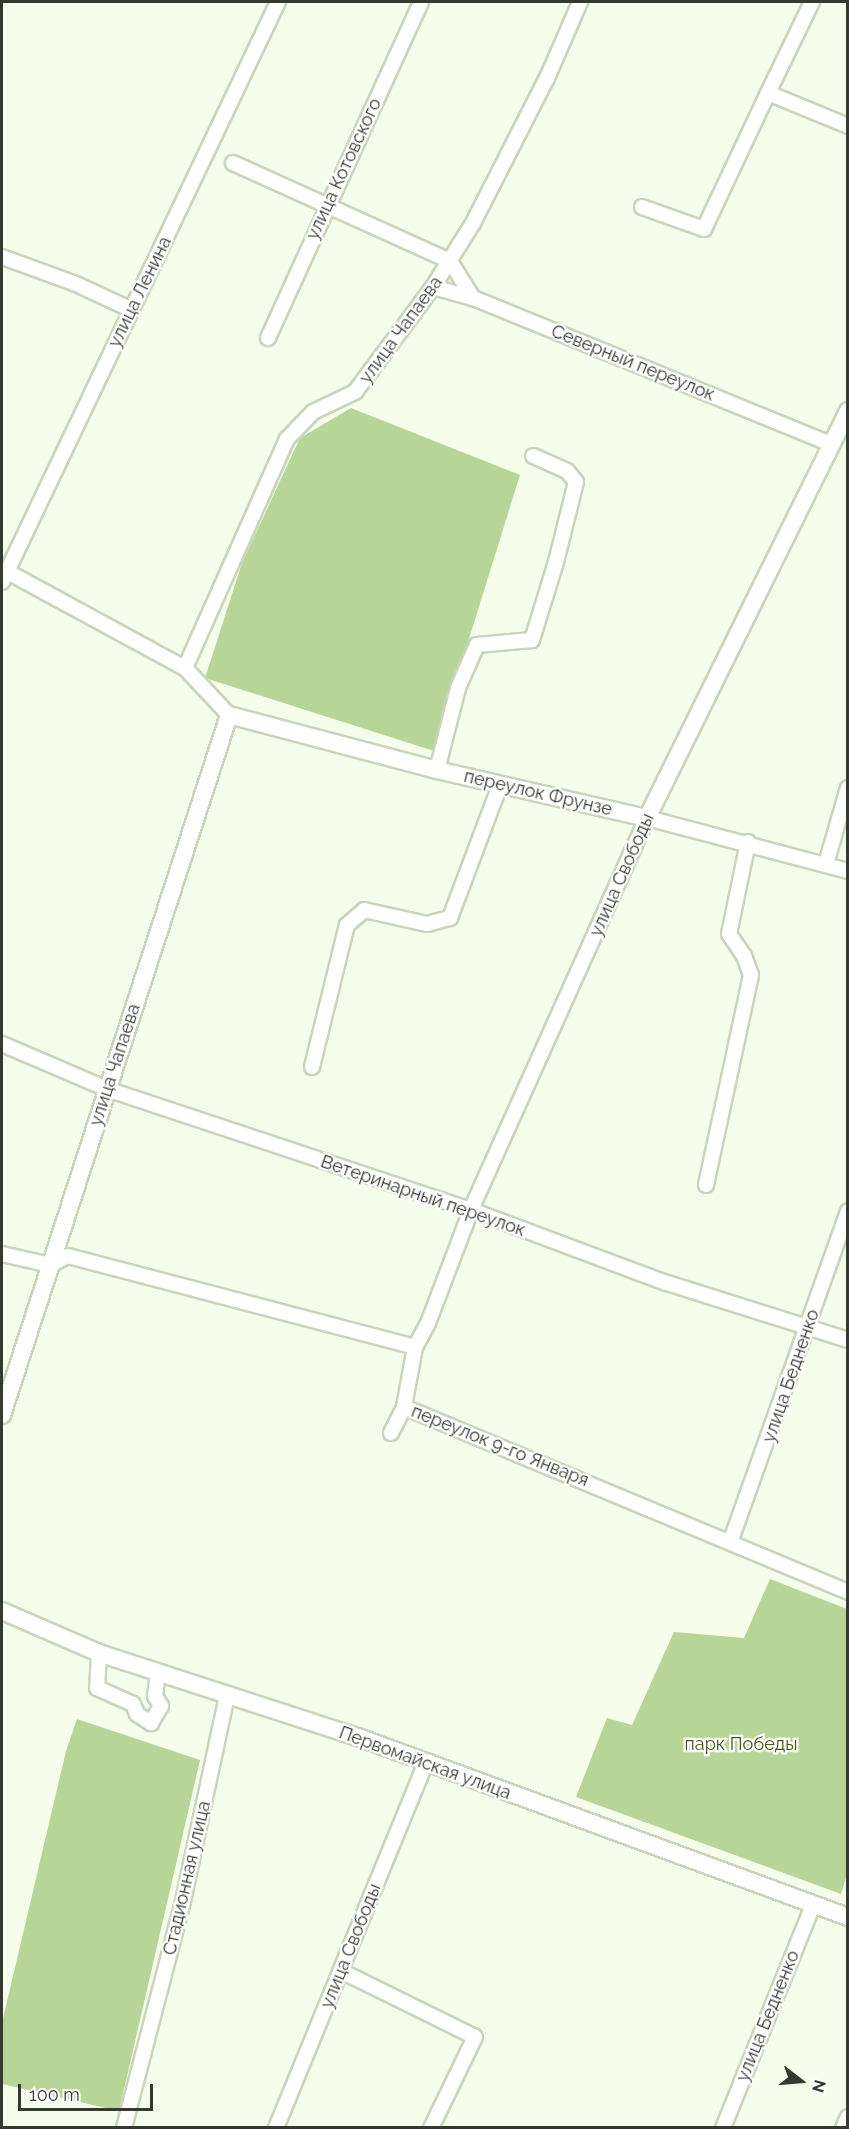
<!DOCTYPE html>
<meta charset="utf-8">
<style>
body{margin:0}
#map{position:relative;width:849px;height:2129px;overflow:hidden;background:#f4feea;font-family:Raleway,sans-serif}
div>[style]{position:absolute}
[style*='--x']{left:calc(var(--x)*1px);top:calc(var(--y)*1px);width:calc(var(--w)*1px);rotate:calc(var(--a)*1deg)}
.green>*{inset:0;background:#b6d597}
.roads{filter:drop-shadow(2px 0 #c8d5bc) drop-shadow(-2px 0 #c8d5bc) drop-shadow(0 2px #c8d5bc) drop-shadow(0 -2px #c8d5bc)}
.minor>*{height:14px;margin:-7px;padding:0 7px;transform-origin:7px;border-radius:7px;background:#fff}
.major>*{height:16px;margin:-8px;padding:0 8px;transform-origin:8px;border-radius:8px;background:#fff}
span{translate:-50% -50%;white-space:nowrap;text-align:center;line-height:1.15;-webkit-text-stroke:4.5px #fff;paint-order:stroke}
.street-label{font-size:18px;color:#353a30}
.park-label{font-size:18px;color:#3c5815}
.frame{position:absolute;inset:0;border:3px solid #353a30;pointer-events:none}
.north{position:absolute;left:771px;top:2051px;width:60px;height:60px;-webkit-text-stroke:4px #fff;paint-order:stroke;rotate:106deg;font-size:16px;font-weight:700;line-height:24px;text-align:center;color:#353a30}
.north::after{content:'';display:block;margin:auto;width:21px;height:27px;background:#353a30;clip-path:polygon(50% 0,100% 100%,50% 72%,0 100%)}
.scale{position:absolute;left:18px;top:2084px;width:135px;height:27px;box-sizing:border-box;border:3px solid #353a30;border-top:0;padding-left:8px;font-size:18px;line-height:21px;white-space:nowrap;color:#353a30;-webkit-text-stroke:4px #fff;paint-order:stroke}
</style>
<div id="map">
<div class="green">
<i style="clip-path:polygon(351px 408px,520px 475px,434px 751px,205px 678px,242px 563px,300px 438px)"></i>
<i style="clip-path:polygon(770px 1579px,847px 1609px,848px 1871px,841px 1894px,576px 1797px,607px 1718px,632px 1725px,674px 1632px,744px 1638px)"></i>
<i style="clip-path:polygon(77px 1719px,200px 1760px,119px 2111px,2px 2084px,2px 2023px,66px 1751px)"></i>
</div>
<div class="roads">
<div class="minor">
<i style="--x:768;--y:93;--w:101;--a:-64.2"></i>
<i style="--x:233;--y:163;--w:238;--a:24.3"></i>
<i style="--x:450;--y:261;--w:44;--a:58.1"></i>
<i style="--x:642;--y:207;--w:66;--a:19.5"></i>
<i style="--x:704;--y:229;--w:150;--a:-64.8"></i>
<i style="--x:768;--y:93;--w:87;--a:22.4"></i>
<i style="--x:2;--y:257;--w:79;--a:20"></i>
<i style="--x:76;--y:284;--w:62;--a:24.9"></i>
<i style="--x:433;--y:287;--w:41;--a:15.4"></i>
<i style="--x:473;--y:298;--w:387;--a:22.2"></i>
<i style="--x:268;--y:338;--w:369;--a:-65.5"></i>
<i style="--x:6;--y:571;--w:204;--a:28.5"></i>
<i style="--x:185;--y:668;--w:64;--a:46.9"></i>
<i style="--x:2;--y:582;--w:642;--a:-64.55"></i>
<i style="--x:185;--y:668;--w:251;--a:-66"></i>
<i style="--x:287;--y:439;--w:37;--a:-46"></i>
<i style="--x:313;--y:412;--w:47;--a:-25.5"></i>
<i style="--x:355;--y:392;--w:131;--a:-53.4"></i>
<i style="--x:433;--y:287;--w:75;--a:-58"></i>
<i style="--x:473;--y:223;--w:163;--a:-63"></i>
<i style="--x:547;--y:78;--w:83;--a:-66.5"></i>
<i style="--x:437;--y:770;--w:85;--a:-75.6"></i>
<i style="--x:458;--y:688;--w:47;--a:-66.2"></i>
<i style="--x:477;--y:645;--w:55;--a:-5.2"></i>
<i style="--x:532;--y:640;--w:82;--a:-72.9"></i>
<i style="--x:556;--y:562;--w:82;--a:-76"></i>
<i style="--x:576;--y:482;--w:14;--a:-129"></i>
<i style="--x:567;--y:471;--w:37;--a:-156"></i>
<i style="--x:826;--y:864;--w:79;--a:-73.9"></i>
<i style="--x:848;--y:871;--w:208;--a:-165.2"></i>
<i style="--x:647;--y:818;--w:430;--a:114.2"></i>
<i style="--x:471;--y:1210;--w:121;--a:110.8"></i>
<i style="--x:428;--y:1323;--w:27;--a:118"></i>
<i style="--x:415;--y:1347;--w:61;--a:100.4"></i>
<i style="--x:404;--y:1407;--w:481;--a:22.6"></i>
<i style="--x:2;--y:1044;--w:114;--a:23.2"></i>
<i style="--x:107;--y:1089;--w:384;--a:18.4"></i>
<i style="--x:471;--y:1210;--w:206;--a:20.5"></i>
<i style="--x:664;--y:1282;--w:193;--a:17.5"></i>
<i style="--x:312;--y:1067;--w:146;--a:-76.2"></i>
<i style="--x:347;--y:925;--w:23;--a:-41"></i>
<i style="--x:364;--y:910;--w:65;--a:12.5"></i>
<i style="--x:427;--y:924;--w:24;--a:-15"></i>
<i style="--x:450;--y:918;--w:142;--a:-69.4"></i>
<i style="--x:706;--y:1185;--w:215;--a:-77.9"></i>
<i style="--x:751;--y:975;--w:20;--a:-110"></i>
<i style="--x:744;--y:956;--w:27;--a:-124"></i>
<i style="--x:729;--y:934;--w:94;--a:-78.3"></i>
<i style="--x:2;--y:1254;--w:49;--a:12.9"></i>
<i style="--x:50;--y:1265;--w:20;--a:-27"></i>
<i style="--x:68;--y:1256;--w:359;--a:14.7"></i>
<i style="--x:391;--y:1433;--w:29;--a:-63"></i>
<i style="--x:731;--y:1540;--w:349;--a:-70.4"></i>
<i style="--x:99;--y:1653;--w:35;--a:93"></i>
<i style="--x:97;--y:1688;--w:39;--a:24"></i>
<i style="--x:133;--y:1704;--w:11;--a:68"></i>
<i style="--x:137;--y:1714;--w:17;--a:33"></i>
<i style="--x:151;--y:1723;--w:20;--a:-60"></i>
<i style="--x:161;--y:1706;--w:12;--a:-121"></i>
<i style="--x:155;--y:1696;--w:23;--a:-83"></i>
<i style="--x:341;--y:1971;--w:149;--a:26.2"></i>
<i style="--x:475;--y:2037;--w:101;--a:115.8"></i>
<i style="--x:124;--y:2128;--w:235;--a:-75.4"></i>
<i style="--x:183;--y:1901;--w:211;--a:-77.9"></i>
<i style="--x:276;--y:2128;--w:393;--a:-67.7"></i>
<i style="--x:723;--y:2128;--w:240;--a:-68"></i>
<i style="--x:843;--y:2128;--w:12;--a:-66"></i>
</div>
<div class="major">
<i style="--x:2;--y:1415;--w:736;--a:-72.03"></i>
<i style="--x:229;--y:715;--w:215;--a:14.8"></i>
<i style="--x:437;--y:770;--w:215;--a:12.9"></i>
<i style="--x:647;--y:818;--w:454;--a:-63.7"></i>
<i style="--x:2;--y:1611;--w:106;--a:23.4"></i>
<i style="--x:99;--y:1653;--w:272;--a:18"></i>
<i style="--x:358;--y:1737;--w:522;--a:20.17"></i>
</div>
</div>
<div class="street-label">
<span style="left:344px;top:169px;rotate:-65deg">улица Котовского</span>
<span style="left:140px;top:292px;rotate:-64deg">улица Ленина</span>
<span style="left:401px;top:330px;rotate:-54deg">улица Чапаева</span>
<span style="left:633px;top:363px;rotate:22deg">Северный переулок</span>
<span style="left:538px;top:793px;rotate:13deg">переулок Фрунзе</span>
<span style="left:622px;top:875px;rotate:-66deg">улица Свободы</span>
<span style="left:115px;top:1065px;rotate:-72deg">улица Чапаева</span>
<span style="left:423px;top:1196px;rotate:19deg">Ветеринарный переулок</span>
<span style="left:791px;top:1376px;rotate:-71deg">улица Бедненко</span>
<span style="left:500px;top:1446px;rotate:22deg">переулок 9-го Января</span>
<span style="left:425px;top:1763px;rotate:20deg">Первомайская улица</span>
<span style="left:187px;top:1878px;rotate:-77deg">Стадионная улица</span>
<span style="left:351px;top:1946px;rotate:-68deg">улица Свободы</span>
<span style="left:768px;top:2016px;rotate:-68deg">улица Бедненко</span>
</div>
<div class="park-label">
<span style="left:741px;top:1744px">парк Победы</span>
</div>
<div class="frame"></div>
<div class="north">N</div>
<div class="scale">100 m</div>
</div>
